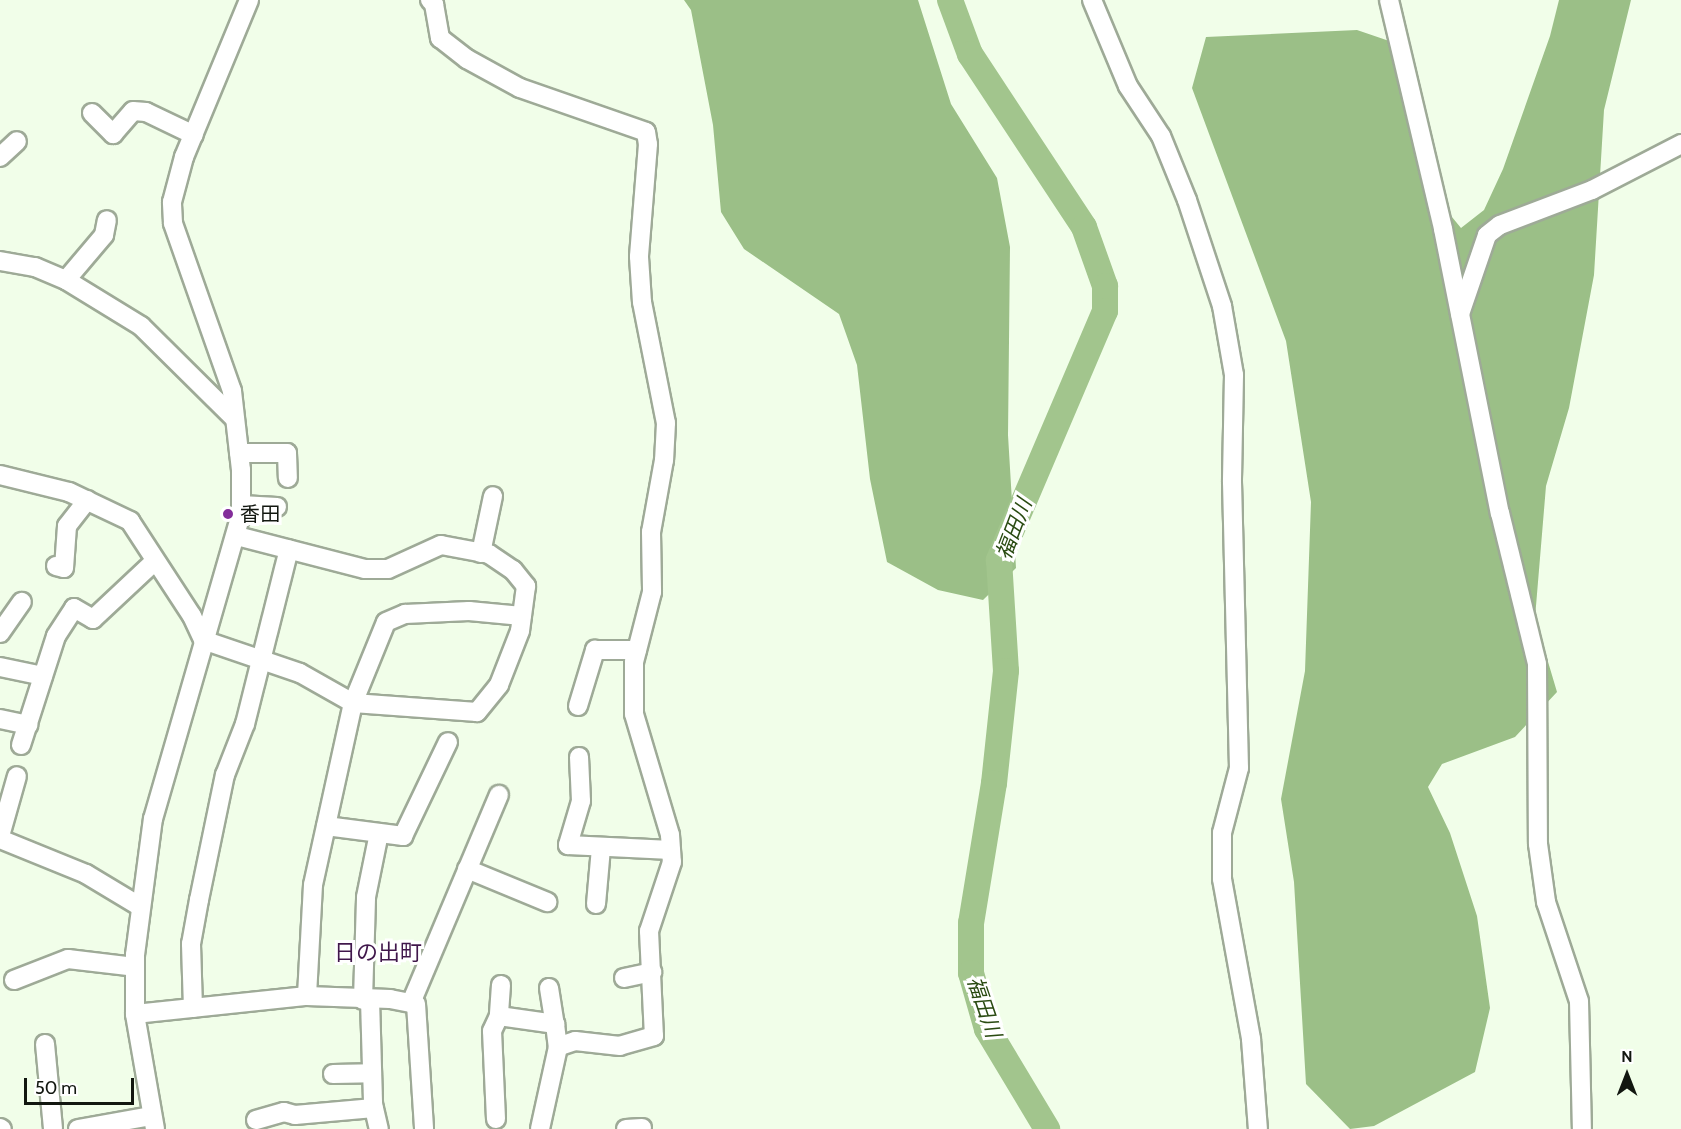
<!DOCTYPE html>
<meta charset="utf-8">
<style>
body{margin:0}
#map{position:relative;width:1681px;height:1129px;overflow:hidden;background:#f1fee9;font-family:Cabin,"Noto Sans JP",sans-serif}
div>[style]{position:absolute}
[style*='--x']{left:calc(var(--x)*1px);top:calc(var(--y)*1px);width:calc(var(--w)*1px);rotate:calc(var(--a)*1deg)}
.forest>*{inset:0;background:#9bbf87}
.river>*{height:26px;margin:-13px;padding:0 13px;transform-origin:13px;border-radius:13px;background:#a2c58d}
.roads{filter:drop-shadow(2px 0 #9eaa97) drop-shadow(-2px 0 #9eaa97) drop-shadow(0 2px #9eaa97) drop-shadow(0 -2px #9eaa97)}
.minor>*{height:18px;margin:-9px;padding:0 9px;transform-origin:9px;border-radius:9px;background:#fff}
.dots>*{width:16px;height:16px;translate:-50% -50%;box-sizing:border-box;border:3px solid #fff;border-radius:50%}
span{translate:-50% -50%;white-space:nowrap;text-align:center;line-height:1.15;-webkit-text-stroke:6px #fff;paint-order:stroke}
.poi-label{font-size:20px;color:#121710}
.left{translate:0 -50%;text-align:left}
.water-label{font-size:21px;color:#2a4b12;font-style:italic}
.quarter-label{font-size:22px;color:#40174b}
.north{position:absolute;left:1597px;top:1045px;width:60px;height:60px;-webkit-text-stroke:4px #fff;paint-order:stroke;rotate:0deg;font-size:16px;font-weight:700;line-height:24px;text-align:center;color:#121710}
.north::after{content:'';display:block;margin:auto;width:21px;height:27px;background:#121710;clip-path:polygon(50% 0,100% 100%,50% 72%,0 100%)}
.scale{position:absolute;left:24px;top:1078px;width:110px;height:27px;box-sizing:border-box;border:3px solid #121710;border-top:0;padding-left:8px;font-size:18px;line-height:21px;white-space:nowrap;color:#121710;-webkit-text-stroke:4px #fff;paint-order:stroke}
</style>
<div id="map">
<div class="forest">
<i style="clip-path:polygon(684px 0,918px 0,951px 104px,997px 178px,1010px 247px,1008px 435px,1016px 568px,983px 600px,938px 590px,887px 562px,870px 479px,857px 365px,839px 314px,744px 249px,721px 212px,713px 125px,691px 10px)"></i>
<i style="clip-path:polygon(1559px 0,1631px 0,1604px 110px,1594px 275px,1569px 408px,1546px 486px,1535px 618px,1557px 692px,1515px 737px,1442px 764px,1428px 787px,1450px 833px,1477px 916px,1490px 1008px,1475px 1072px,1374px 1126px,1350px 1129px,1306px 1084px,1294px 882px,1281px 799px,1305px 671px,1311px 502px,1286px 341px,1192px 88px,1206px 37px,1357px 30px,1398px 44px,1438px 200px,1461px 228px,1484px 210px,1503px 169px,1550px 36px)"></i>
</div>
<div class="river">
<i style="--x:950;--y:0;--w:58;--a:69.7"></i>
<i style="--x:970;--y:54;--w:207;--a:56.6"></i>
<i style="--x:1084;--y:227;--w:63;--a:70.4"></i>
<i style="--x:1105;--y:286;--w:25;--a:90"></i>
<i style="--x:1105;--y:311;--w:271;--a:113.1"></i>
<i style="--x:999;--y:560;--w:111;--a:86.4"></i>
<i style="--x:1006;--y:671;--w:113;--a:96.1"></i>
<i style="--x:994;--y:783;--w:142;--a:99.3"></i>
<i style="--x:971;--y:923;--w:50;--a:90"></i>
<i style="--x:971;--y:973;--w:58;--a:74.1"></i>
<i style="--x:987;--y:1029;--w:117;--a:59"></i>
</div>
<div class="roads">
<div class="minor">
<i style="--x:430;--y:0;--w:6;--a:45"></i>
<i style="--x:434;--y:4;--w:35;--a:80"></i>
<i style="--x:440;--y:38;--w:34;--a:38"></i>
<i style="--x:467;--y:59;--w:60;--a:28.7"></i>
<i style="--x:520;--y:88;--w:133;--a:19.2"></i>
<i style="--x:646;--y:132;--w:12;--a:81"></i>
<i style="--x:648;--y:144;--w:113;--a:94.6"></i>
<i style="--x:639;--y:257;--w:45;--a:86.2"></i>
<i style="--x:642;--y:302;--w:123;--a:78.8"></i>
<i style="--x:666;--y:423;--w:37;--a:93"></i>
<i style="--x:664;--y:460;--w:73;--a:100.2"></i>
<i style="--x:651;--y:532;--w:60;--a:89"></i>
<i style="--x:652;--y:592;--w:72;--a:104.4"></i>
<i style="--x:634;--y:662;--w:52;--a:90"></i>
<i style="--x:634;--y:714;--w:126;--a:73.4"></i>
<i style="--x:670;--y:835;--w:27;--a:86"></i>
<i style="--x:672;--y:862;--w:73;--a:108.4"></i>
<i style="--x:649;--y:931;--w:105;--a:87.3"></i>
<i style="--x:654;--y:1036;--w:35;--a:164"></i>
<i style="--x:620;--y:1046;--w:45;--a:-173.7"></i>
<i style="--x:575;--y:1041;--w:18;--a:161"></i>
<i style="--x:558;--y:1047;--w:84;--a:102.4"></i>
<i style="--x:1092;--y:0;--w:93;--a:67.3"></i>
<i style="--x:1128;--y:86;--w:60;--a:56.6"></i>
<i style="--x:1161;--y:136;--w:69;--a:67.9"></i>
<i style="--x:1187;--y:200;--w:112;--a:71.7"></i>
<i style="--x:1222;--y:306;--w:70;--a:80.1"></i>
<i style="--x:1234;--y:375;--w:107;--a:91.1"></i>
<i style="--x:1232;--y:482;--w:286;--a:88.6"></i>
<i style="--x:1239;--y:768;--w:67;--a:104.7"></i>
<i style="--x:1222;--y:833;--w:46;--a:90"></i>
<i style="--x:1222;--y:879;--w:163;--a:79.7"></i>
<i style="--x:1251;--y:1039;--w:90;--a:85.6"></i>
<i style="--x:1389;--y:0;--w:235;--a:76.7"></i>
<i style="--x:1443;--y:229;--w:290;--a:78.7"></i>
<i style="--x:1500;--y:513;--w:155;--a:76.2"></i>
<i style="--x:1537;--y:664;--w:180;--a:89.7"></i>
<i style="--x:1538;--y:844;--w:59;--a:82.1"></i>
<i style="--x:1546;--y:902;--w:104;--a:71.6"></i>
<i style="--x:1579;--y:1001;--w:128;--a:88.7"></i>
<i style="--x:92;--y:113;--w:30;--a:45"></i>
<i style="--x:113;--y:134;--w:30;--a:-49"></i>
<i style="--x:133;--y:111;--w:13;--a:4"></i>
<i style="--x:146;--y:112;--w:53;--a:25.6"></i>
<i style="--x:0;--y:157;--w:23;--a:-43"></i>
<i style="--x:0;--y:261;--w:36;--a:10"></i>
<i style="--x:35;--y:267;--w:34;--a:23"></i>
<i style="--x:66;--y:280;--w:88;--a:31.5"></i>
<i style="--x:141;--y:326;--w:132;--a:44.7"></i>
<i style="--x:66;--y:280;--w:59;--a:-49.8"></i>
<i style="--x:104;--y:235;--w:15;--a:-79"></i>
<i style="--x:1460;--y:314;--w:83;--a:-71.1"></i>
<i style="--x:1487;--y:235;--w:16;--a:-38"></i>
<i style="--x:1500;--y:225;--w:98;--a:-20.8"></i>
<i style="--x:1592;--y:190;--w:100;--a:-27.3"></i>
<i style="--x:239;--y:453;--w:48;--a:0"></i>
<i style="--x:287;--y:453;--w:25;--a:88"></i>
<i style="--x:0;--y:475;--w:71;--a:13.8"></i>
<i style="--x:69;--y:492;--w:68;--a:25.4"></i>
<i style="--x:130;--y:521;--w:113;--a:56.9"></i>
<i style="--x:192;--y:616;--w:26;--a:65"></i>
<i style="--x:203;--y:640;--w:102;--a:18.8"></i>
<i style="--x:300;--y:673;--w:61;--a:29.5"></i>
<i style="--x:353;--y:703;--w:186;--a:102.4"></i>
<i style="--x:313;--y:885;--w:111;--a:93.1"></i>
<i style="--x:241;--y:505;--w:36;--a:3"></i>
<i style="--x:237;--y:536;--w:132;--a:14.5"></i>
<i style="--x:365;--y:569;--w:23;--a:0"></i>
<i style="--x:388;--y:569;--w:58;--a:-24.4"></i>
<i style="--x:441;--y:545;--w:49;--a:10.6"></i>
<i style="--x:489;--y:554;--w:29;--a:34"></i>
<i style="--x:513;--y:570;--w:21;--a:51"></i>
<i style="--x:526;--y:586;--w:45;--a:97.6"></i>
<i style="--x:520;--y:631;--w:58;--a:111.3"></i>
<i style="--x:499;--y:685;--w:35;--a:129"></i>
<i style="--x:477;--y:712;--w:124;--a:-175.8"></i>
<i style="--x:353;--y:703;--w:87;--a:-67.8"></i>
<i style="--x:386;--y:622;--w:21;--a:-23"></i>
<i style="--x:405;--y:614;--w:64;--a:-2.7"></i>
<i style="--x:469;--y:611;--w:53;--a:5.4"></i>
<i style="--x:481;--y:553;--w:58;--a:-78.1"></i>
<i style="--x:56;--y:566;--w:8;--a:14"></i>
<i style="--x:64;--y:568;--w:42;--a:-85.9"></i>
<i style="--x:67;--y:526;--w:33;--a:-52"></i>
<i style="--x:0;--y:633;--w:38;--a:-55"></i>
<i style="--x:0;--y:667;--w:44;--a:11.8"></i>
<i style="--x:578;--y:706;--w:59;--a:-73.1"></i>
<i style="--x:595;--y:650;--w:42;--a:0"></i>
<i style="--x:0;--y:719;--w:29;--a:12"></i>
<i style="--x:21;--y:745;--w:114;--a:-72.2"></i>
<i style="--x:56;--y:636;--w:33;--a:-57"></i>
<i style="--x:74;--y:608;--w:22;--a:30"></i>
<i style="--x:93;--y:619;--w:85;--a:-43.1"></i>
<i style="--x:579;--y:757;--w:44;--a:87.4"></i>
<i style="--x:581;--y:801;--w:46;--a:106.5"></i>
<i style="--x:568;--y:845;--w:103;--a:2.8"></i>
<i style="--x:326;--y:826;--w:78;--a:7.4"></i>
<i style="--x:403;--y:836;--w:104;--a:-64.4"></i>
<i style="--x:0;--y:836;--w:62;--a:-74.2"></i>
<i style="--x:0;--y:839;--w:93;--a:22.1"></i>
<i style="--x:86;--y:874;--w:64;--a:31"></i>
<i style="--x:467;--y:869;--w:87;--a:22.4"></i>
<i style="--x:596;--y:904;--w:56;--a:-84.9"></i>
<i style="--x:624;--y:978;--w:29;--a:-12"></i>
<i style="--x:14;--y:980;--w:58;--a:-21.3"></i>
<i style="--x:68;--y:959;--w:67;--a:6.8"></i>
<i style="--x:501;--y:985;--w:31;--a:94"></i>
<i style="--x:499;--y:1016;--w:57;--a:8.1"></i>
<i style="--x:555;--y:1024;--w:23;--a:83"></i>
<i style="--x:549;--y:988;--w:36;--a:81"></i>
<i style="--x:363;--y:1000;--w:103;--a:-88.3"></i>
<i style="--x:366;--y:897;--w:65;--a:-78.5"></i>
<i style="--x:370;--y:1000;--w:104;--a:88.3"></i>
<i style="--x:373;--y:1104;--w:26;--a:77"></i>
<i style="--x:411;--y:1003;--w:226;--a:-67.1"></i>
<i style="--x:193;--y:1008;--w:64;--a:-91.8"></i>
<i style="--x:191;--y:944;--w:45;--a:-79.7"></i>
<i style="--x:199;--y:900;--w:128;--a:-78.3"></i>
<i style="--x:225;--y:775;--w:55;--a:-68.6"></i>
<i style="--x:245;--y:724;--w:180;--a:-75.9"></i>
<i style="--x:135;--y:1014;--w:173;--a:-6"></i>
<i style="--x:307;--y:996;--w:83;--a:2.1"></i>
<i style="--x:390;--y:999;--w:26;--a:11"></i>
<i style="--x:416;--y:1004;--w:125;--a:86.3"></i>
<i style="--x:45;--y:1044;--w:85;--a:84.6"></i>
<i style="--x:333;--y:1074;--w:39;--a:-1"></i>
<i style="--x:496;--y:1119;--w:88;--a:-92.6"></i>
<i style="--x:492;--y:1031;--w:17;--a:-65"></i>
<i style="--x:256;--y:1120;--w:29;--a:-16"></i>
<i style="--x:284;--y:1112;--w:11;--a:15"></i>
<i style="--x:295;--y:1115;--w:79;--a:-5.1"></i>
<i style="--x:0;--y:1128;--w:2;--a:27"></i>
<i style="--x:78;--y:1129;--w:75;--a:-10"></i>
<i style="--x:155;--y:1129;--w:117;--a:-99.9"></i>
<i style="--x:135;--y:1014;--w:59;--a:-90"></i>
<i style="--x:135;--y:955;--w:137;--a:-82.5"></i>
<i style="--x:153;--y:819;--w:316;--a:-73.9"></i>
<i style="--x:241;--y:515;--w:45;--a:-90"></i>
<i style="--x:241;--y:470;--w:80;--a:-96.5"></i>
<i style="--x:232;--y:391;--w:178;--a:-109.4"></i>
<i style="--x:173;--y:223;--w:21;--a:-93"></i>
<i style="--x:172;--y:202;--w:47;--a:-75.1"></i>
<i style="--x:184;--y:157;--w:170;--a:-67.5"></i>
<i style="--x:626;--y:1129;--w:16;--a:-4"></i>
</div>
</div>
<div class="dots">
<i style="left:228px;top:514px;background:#832d9a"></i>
</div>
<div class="poi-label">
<span class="left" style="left:240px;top:514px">香田</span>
</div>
<div class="water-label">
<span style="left:1014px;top:529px;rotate:-69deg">福田川</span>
<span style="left:984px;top:1007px;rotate:71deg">福田川</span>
</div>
<div class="quarter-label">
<span style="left:378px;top:953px">日の出町</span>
</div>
<div class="north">N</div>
<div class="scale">50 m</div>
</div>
